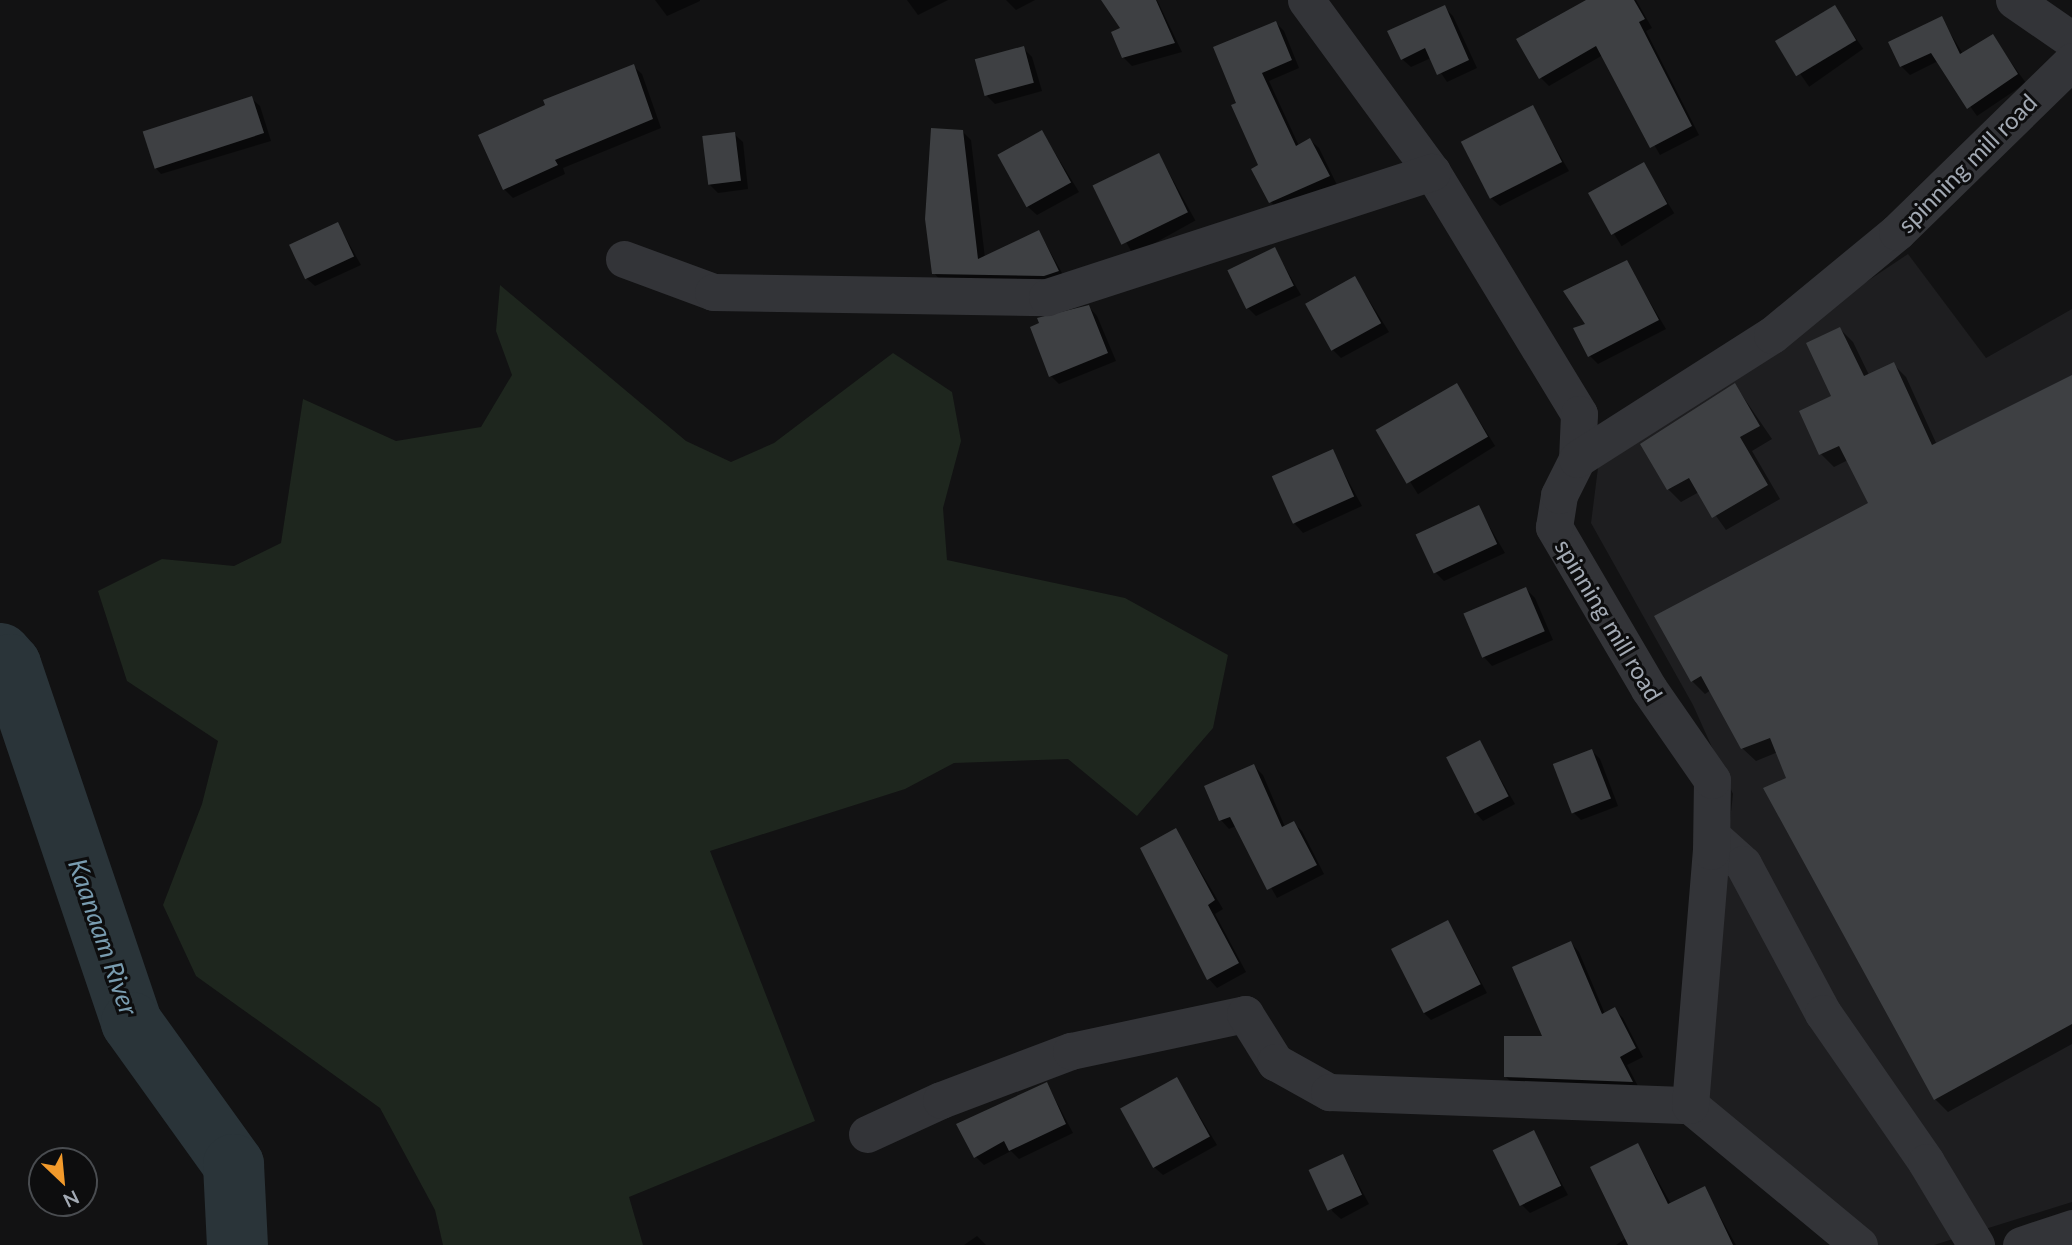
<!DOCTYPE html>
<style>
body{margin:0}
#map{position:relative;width:2072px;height:1245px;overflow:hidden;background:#121213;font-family:Lato,sans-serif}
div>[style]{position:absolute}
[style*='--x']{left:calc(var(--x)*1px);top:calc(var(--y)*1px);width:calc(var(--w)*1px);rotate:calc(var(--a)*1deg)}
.built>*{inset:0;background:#1e1e20}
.green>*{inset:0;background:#1e261e}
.shadow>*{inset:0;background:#0007;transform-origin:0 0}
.river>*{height:61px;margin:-30.5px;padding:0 30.5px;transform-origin:30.5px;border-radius:30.5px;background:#2a3439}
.building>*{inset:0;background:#3e4043;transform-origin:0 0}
.minor>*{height:37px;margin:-18.5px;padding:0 18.5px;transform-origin:18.5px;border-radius:18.5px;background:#333438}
span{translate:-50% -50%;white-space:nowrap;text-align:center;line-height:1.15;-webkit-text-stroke:6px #0d0d0e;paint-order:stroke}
.street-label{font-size:24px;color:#a3aab4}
.water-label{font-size:26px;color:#799cb0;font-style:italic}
.north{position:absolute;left:28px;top:1147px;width:70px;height:70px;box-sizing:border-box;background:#0d0d0e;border:2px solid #494c50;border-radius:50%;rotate:154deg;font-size:19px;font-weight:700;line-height:28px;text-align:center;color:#a3aab4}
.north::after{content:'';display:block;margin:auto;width:24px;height:32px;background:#f29a2b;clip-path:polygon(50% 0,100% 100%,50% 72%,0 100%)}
</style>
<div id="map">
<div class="built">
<i style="clip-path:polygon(1908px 254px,1986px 358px,2072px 309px,2072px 1202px,1934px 1245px,1870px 1245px,1699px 1096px,1733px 794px,1693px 705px,1591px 523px,1599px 460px)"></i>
</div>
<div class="green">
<i style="clip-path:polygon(500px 285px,686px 441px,731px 462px,774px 443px,893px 353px,952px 392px,961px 441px,943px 508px,947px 560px,1125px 598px,1228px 655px,1213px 728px,1137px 816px,1068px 759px,954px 763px,905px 789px,710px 851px,815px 1121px,629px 1197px,643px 1245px,443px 1245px,435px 1210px,380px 1108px,196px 976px,163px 905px,202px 804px,218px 741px,127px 681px,98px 591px,162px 559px,234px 566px,281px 543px,303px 399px,396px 441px,481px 427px,512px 375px,496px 331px)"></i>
</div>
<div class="shadow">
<i style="clip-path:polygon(655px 0,700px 0,700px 1px,667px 16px)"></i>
<i style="clip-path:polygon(907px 0,948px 0,918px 15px)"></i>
<i style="clip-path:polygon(1006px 0,1035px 0,1016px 10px)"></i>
<i style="clip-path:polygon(1104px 0,1157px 0,1182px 52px,1132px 66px,1123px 57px,1123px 29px)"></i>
<i style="clip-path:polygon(1589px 0,1636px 0,1652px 28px,1646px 31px,1699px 135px,1660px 155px,1603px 55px,1549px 86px,1540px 77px)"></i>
<i style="clip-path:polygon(1444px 7px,1453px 16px,1477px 68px,1447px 82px,1431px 58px,1411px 67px,1402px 59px)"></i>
<i style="left:1834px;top:7px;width:51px;height:66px;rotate:55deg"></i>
<i style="clip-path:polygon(1941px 18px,1963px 54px,1992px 36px,2026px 83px,1977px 116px,1938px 61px,1910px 75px,1901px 66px)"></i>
<i style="clip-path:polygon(1276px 23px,1284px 31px,1299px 68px,1269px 81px,1299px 146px,1310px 140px,1319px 148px,1337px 185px,1279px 210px,1271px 202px,1238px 104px)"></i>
<i style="clip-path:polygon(1023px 48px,1032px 57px,1042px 91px,995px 104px,987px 96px)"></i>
<i style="clip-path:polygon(633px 66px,642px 74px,661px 128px,563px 168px,565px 174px,513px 198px,504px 189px)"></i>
<i style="clip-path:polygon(251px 98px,260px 106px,271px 141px,161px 174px,153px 165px)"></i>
<i style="clip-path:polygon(1532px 108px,1569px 171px,1500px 206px,1491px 198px)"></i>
<i style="clip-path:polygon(962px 131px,971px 140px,985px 258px,1039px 232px,1066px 280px,942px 282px,934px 273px)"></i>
<i style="clip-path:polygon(1042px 132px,1079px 192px,1037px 215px,1028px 207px)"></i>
<i style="clip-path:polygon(734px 134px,743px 142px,748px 189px,718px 193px,710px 185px)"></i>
<i style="left:1159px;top:155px;width:75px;height:71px;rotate:61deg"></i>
<i style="left:1644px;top:165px;width:57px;height:62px;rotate:58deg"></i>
<i style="clip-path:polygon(338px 224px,361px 265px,315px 286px,306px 278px)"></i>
<i style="clip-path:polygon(1275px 250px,1301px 295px,1256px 316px,1248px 308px)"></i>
<i style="clip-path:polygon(1626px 262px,1666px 329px,1598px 364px,1590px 356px)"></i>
<i style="clip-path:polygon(1355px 278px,1389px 332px,1341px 358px,1333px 350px)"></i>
<i style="clip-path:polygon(1089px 307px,1097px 316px,1116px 361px,1059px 384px,1051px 376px)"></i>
<i style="clip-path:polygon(1840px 329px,1853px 342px,1869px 375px,1893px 364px,1906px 377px,1937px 445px,2072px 377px,2072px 1044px,1948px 1112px,1935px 1099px,1778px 752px,1756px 761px,1742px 748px,1711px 690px,1705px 694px,1692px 681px,1870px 504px,1848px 460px,1834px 467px,1821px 454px,1833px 397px)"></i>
<i style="left:1457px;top:385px;width:72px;height:91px;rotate:58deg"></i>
<i style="clip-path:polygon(1735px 385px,1772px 439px,1752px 451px,1780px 499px,1726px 530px,1699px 492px,1681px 502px,1668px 489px)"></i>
<i style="clip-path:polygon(1332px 451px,1362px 506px,1303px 533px,1295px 524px)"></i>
<i style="clip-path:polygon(1478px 507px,1505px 553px,1444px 581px,1436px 573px)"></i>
<i style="clip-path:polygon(1526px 589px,1535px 598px,1553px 640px,1492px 666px,1484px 657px,1466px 615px)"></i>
<i style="clip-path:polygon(1479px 742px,1515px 804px,1483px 821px,1475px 812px)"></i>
<i style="clip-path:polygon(1592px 751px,1600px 759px,1618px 806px,1581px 820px,1573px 812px)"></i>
<i style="clip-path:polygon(1254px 766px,1263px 775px,1285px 827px,1293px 823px,1302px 831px,1324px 874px,1277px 898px,1236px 826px,1229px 829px,1221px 820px)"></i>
<i style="clip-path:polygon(1176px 830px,1223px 909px,1215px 914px,1246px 972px,1217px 988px,1209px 979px)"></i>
<i style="clip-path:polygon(1448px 922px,1487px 993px,1431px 1020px,1423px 1012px)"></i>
<i style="clip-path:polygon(1571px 943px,1579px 952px,1605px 1014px,1614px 1009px,1623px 1018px,1643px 1057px,1627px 1065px,1640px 1090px,1514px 1085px,1506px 1077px,1545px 1038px)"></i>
<i style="clip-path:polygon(1177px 1079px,1217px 1145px,1163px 1175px,1154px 1167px)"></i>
<i style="clip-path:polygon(1047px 1084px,1073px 1133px,1019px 1159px,1011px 1151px,984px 1165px,976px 1157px)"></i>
<i style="clip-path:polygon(1534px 1133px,1568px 1195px,1530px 1213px,1522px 1205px)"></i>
<i style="clip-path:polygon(1638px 1145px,1671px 1204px,1704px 1188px,1736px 1245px,1616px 1245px,1626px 1238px)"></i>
<i style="clip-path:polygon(1343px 1156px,1369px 1204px,1341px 1219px,1332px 1211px)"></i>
<i style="clip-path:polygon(977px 1236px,986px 1245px,964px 1245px)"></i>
</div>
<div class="river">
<i style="--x:0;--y:653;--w:15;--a:48"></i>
<i style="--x:10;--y:664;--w:378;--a:71.3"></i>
<i style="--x:131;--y:1022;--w:175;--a:54.3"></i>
<i style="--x:233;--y:1164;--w:81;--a:87.2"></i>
</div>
<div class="building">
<i style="clip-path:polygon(1101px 0,1156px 0,1175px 43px,1122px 58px,1111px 32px,1120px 28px)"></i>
<i style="clip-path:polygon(1586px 0,1634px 0,1645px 19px,1639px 22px,1692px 126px,1650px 148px,1596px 46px,1539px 79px,1516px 39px)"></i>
<i style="clip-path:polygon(1445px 5px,1469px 60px,1437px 75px,1425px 48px,1401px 60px,1387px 31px)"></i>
<i style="left:1835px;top:5px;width:41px;height:70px;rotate:59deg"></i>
<i style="clip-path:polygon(1942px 16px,1960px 54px,1993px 34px,2018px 74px,1967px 109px,1931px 53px,1900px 67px,1888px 42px)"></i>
<i style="clip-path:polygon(1276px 21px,1292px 60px,1262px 73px,1296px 146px,1310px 138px,1330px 176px,1269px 203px,1251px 169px,1258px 165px,1231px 105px,1236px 103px,1213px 47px)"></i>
<i style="left:1024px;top:46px;width:38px;height:51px;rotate:75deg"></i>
<i style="clip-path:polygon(634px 64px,653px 119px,555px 160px,558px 165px,503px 190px,478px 135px,545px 105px,543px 100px)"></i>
<i style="left:252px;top:96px;width:39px;height:115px;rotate:72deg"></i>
<i style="left:1533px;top:105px;width:64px;height:81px;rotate:63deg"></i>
<i style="clip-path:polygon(931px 128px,963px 130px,978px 259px,1039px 230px,1059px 271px,1044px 276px,932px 274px,925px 219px)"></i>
<i style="left:1042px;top:130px;width:60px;height:51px;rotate:61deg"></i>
<i style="left:735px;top:132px;width:49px;height:33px;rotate:83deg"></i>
<i style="left:1159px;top:153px;width:66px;height:74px;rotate:64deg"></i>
<i style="left:1644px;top:162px;width:48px;height:64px;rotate:61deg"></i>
<i style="left:338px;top:222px;width:38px;height:54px;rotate:65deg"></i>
<i style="left:1275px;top:247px;width:43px;height:53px;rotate:64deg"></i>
<i style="clip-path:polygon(1627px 260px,1659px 320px,1588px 357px,1573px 328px,1585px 324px,1563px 291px)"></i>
<i style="left:1355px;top:276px;width:54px;height:57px;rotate:61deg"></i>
<i style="clip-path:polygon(1089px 305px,1108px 353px,1049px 377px,1030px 327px,1039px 323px,1037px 318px)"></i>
<i style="clip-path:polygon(1840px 327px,1864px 376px,1894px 362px,1932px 445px,2072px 375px,2072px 1024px,1934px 1100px,1763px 788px,1786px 778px,1770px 738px,1741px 749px,1701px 676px,1691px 682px,1654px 616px,1868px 503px,1839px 446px,1819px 455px,1799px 411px,1831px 396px,1806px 343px)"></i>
<i style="left:1457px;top:383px;width:62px;height:94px;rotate:60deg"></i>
<i style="clip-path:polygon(1735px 383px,1760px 426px,1740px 437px,1768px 485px,1712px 518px,1689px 478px,1667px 490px,1640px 444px)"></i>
<i style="left:1333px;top:449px;width:52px;height:67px;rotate:66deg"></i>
<i style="left:1479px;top:505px;width:43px;height:70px;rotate:65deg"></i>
<i style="left:1526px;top:587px;width:48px;height:68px;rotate:67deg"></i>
<i style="left:1480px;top:740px;width:63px;height:38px;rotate:63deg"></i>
<i style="left:1592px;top:749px;width:53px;height:42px;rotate:69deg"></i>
<i style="clip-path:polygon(1254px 764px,1282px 827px,1294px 821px,1317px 865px,1267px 890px,1230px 817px,1219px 821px,1204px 786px)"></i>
<i style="clip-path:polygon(1176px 828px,1215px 900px,1208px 905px,1239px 963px,1207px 980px,1140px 848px)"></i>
<i style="left:1448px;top:920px;width:72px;height:64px;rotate:63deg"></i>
<i style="clip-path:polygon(1571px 941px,1602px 1014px,1615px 1007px,1636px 1048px,1620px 1057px,1633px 1082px,1504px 1077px,1504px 1036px,1542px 1036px,1512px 967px)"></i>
<i style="left:1177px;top:1077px;width:68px;height:65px;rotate:61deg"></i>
<i style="clip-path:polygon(1047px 1082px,1066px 1124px,1009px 1151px,1004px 1141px,974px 1158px,956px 1124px)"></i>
<i style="left:1534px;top:1130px;width:62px;height:46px;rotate:64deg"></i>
<i style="clip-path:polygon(1638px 1143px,1668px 1204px,1705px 1186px,1733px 1245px,1628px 1245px,1590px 1167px)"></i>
<i style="left:1343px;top:1154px;width:45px;height:38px;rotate:65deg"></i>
</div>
<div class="minor">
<i style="--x:1306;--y:0;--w:213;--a:53.8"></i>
<i style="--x:1432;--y:172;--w:283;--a:58.7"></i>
<i style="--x:1579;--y:414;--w:45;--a:92.5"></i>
<i style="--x:2014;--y:0;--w:70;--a:34.6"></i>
<i style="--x:624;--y:259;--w:95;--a:20.3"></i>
<i style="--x:713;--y:292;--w:334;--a:0.9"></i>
<i style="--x:1047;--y:297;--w:405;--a:-18"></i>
<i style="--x:1711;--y:851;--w:13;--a:-77"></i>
<i style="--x:1714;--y:838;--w:39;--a:42"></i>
<i style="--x:1743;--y:864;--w:169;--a:61.8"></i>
<i style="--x:1823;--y:1013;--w:181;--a:55.3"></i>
<i style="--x:1926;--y:1162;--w:97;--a:58.9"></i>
<i style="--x:867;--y:1134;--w:81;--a:-24.7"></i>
<i style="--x:941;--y:1100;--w:139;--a:-20.7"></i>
<i style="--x:1071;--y:1051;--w:178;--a:-12"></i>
<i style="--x:1245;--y:1014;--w:57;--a:58"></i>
<i style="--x:1275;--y:1062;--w:62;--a:29.1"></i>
<i style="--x:1329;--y:1092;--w:361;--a:2.1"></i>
<i style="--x:1859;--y:1245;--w:219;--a:-140.4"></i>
<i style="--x:1690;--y:1105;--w:255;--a:-85.3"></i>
<i style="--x:1711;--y:851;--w:71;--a:-89.2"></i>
<i style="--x:1712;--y:780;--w:111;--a:-124.7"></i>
<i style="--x:1649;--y:689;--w:188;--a:-120.4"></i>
<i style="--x:1554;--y:527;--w:32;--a:-81"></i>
<i style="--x:1559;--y:495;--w:40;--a:-63.4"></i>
<i style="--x:1577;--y:459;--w:231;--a:-32.5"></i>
<i style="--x:1772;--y:335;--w:162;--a:-39.5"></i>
<i style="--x:1897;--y:232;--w:245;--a:-44.3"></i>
<i style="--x:2021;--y:1245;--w:54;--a:-18.4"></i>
</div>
<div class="street-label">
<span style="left:1967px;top:163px;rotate:-45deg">spinning mill road</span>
<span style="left:1609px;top:620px;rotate:59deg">spinning mill road</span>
</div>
<div class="water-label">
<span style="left:103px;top:937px;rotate:71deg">Kaanaam River</span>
</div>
<div class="north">N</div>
</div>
